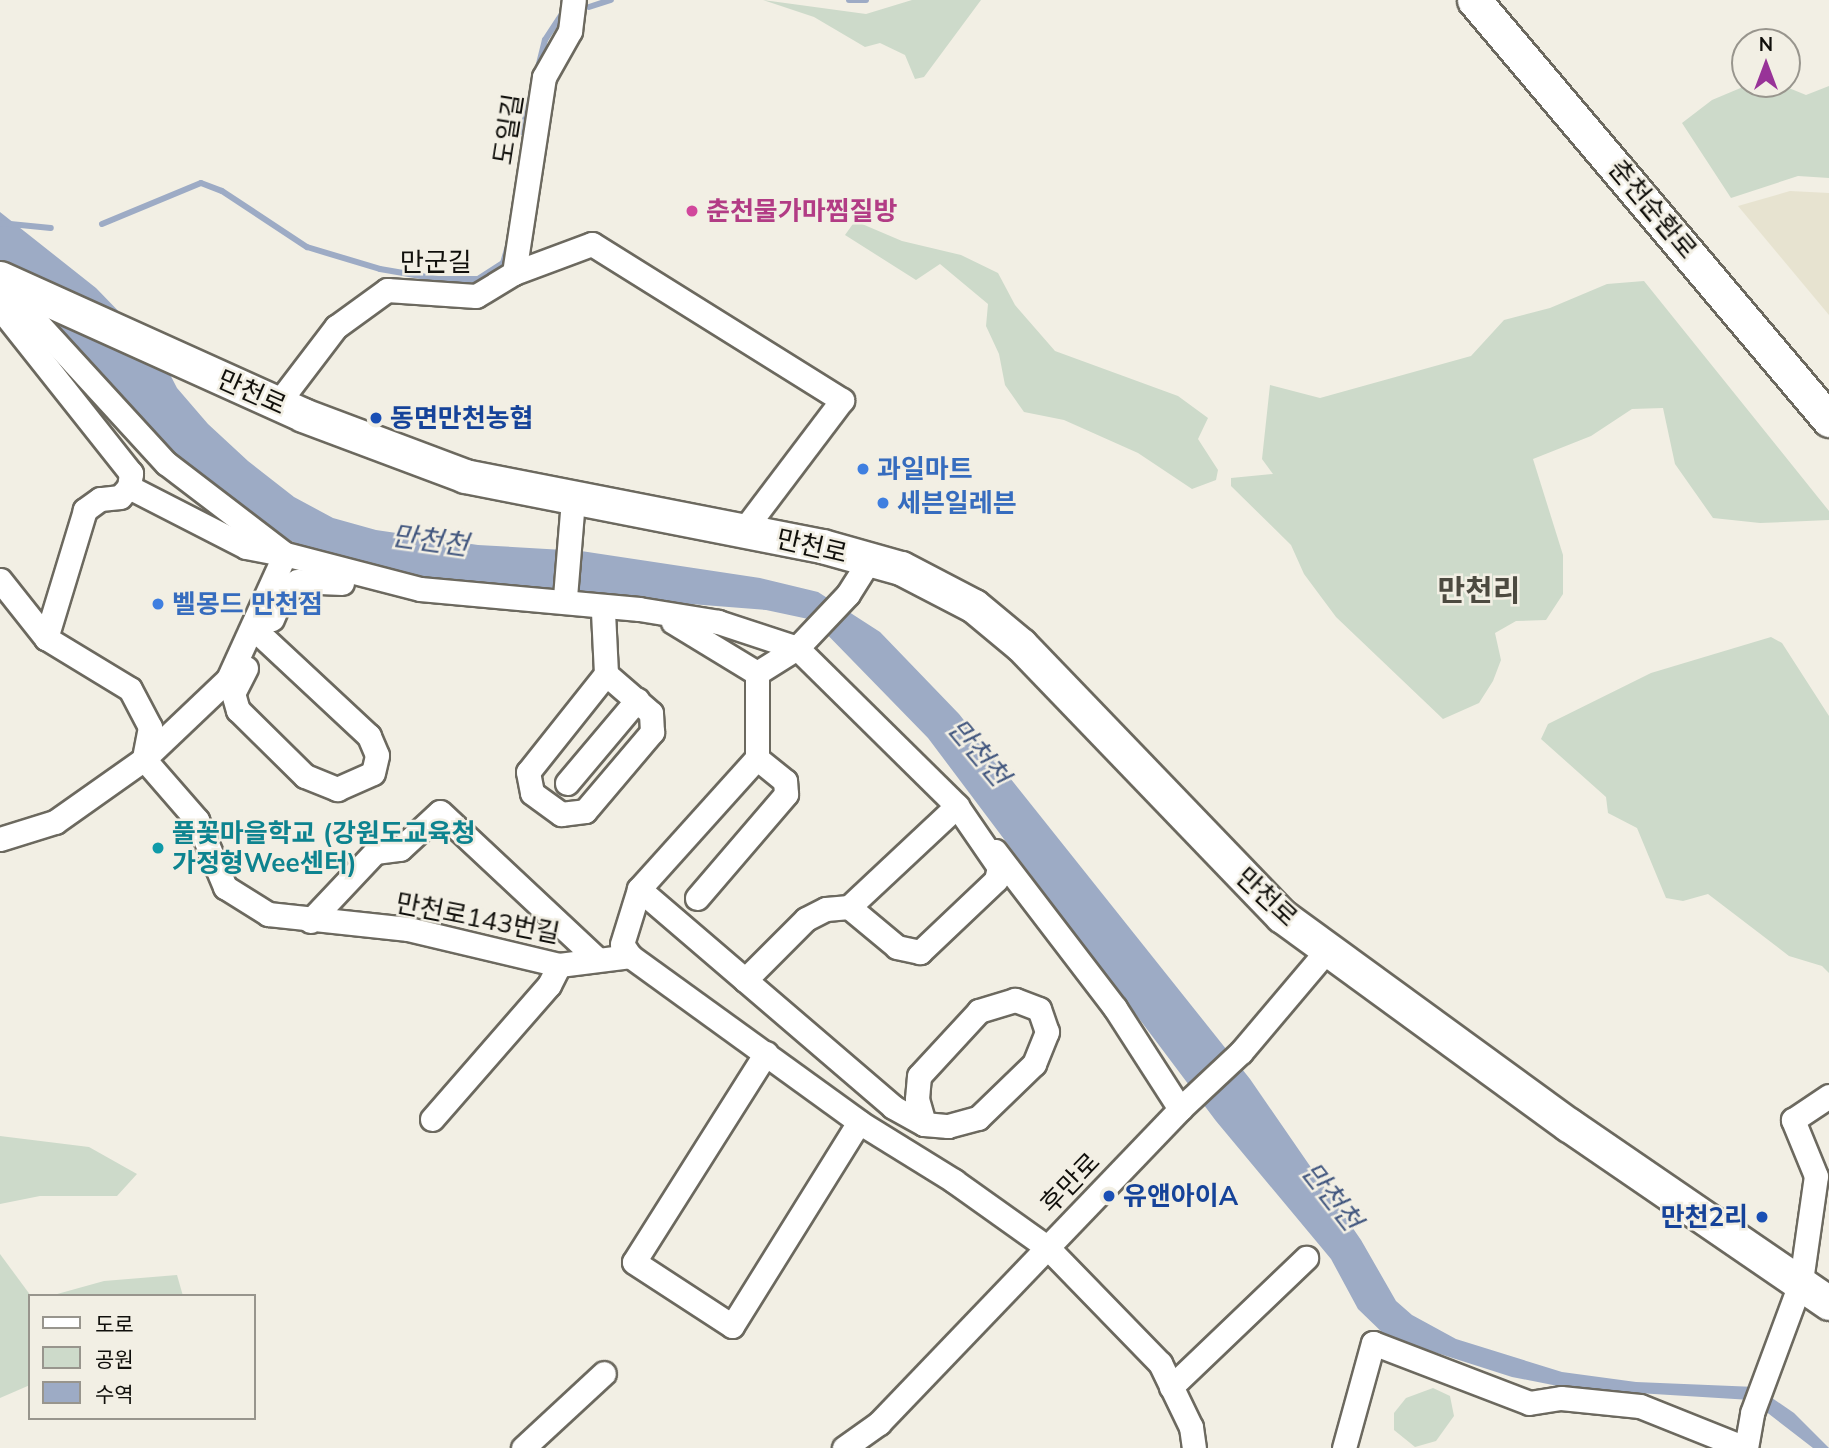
<!DOCTYPE html>
<meta charset="utf-8">
<style>
body{margin:0}
#map{position:relative;width:1829px;height:1448px;overflow:hidden;background:#f2efe4;font-family:Mulish,"Noto Sans KR",sans-serif}
div>[style]{position:absolute}
[style*='--x']{left:calc(var(--x)*1px);top:calc(var(--y)*1px);width:calc(var(--w)*1px);rotate:calc(var(--a)*1deg)}
.built>*{inset:0;background:#e7e3d0}
.green>*{inset:0;background:#cddaca}
.water>*{inset:0;background:#9dabc5}
.stream>*{height:6px;margin:-3px;padding:0 3px;transform-origin:3px;border-radius:3px;background:#9dabc5}
.roads{filter:drop-shadow(2px 0 #6c695f) drop-shadow(-2px 0 #6c695f) drop-shadow(0 2px #6c695f) drop-shadow(0 -2px #6c695f)}
.street>*{height:23px;margin:-11.5px;padding:0 11.5px;transform-origin:11.5px;border-radius:11.5px;background:#fff}
.secondary>*{height:33px;margin:-16.5px;padding:0 16.5px;transform-origin:16.5px;border-radius:16.5px;background:#fff}
.dots>*{width:19px;height:19px;translate:-50% -50%;box-sizing:border-box;border:4px solid #f2efe4;border-radius:50%}
span{translate:-50% -50%;white-space:nowrap;text-align:center;line-height:1.15;-webkit-text-stroke:5px #f2efe4;paint-order:stroke}
.street-label{font-size:26px;color:#100f0b}
.hotel-label{font-size:26px;color:#b23c85;font-weight:700}
.left{translate:0 -50%;text-align:left}
.transit-label{font-size:26px;color:#164399;font-weight:700}
.right{translate:-100% -50%;text-align:right}
.shop-label{font-size:26px;color:#366cbe;font-weight:700}
.culture-label{font-size:26px;color:#0d838f;font-weight:700}
.water-label{font-size:28px;color:#41567e;font-style:italic}
.quarter-label{font-size:30px;color:#4c4a40;font-weight:700}
.legend{position:absolute;left:28px;top:1294px;width:228px;height:126px;box-sizing:border-box;background:#f2efe4;border:2px solid #98958d;margin:0;padding:9px 12px;list-style:none;font-size:21px;color:#100f0b}
.legend li{display:flex;align-items:center;gap:14px;height:35px}
.legend b{width:35px;border:2px solid #98958d}
.north{position:absolute;left:1731px;top:28px;width:70px;height:70px;box-sizing:border-box;background:#f2efe4;border:2px solid #98958d;border-radius:50%;rotate:0deg;font-size:19px;font-weight:700;line-height:28px;text-align:center;color:#100f0b}
.north::after{content:'';display:block;margin:auto;width:24px;height:32px;background:#983398;clip-path:polygon(50% 0,100% 100%,50% 72%,0 100%)}
</style>
<div id="map">
<div class="built">
<i style="clip-path:polygon(1790px 191px,1829px 193px,1829px 315px,1738px 206px)"></i>
</div>
<div class="green">
<i style="clip-path:polygon(763px 0,866px 14px,912px 0,981px 0,924px 77px,915px 79px,905px 55px,880px 43px,865px 47px,814px 17px)"></i>
<i style="clip-path:polygon(1750px 84px,1779px 84px,1806px 95px,1829px 86px,1829px 178px,1798px 176px,1731px 198px,1682px 123px,1712px 100px)"></i>
<i style="clip-path:polygon(855px 221px,902px 241px,961px 255px,998px 273px,1015px 305px,1055px 351px,1178px 396px,1208px 418px,1198px 439px,1218px 470px,1216px 480px,1192px 489px,1138px 453px,1064px 420px,1024px 412px,1005px 385px,999px 354px,986px 326px,988px 304px,940px 264px,916px 280px,845px 235px)"></i>
<i style="clip-path:polygon(1644px 281px,1829px 511px,1829px 520px,1760px 523px,1713px 518px,1675px 464px,1663px 408px,1632px 409px,1591px 436px,1533px 459px,1563px 555px,1563px 594px,1546px 620px,1516px 621px,1495px 633px,1501px 660px,1493px 681px,1479px 703px,1443px 719px,1336px 617px,1304px 574px,1291px 545px,1231px 486px,1231px 478px,1273px 474px,1262px 459px,1270px 385px,1320px 398px,1471px 356px,1504px 320px,1550px 308px,1607px 284px)"></i>
<i style="clip-path:polygon(1771px 637px,1782px 643px,1829px 716px,1829px 973px,1822px 966px,1789px 956px,1708px 894px,1683px 901px,1666px 898px,1637px 828px,1608px 813px,1606px 797px,1541px 739px,1548px 724px,1651px 673px)"></i>
<i style="clip-path:polygon(0 1136px,89px 1147px,137px 1174px,117px 1196px,40px 1196px,0 1204px)"></i>
<i style="clip-path:polygon(0 1254px,31px 1296px,30px 1385px,0 1398px)"></i>
<i style="clip-path:polygon(177px 1275px,183px 1296px,50px 1296px,104px 1281px)"></i>
<i style="clip-path:polygon(1433px 1388px,1450px 1396px,1454px 1416px,1436px 1441px,1415px 1447px,1394px 1430px,1394px 1413px,1406px 1398px)"></i>
</div>
<div class="water">
<i style="clip-path:polygon(0 212px,96px 288px,159px 353px,177px 388px,208px 424px,248px 461px,294px 497px,333px 518px,376px 530px,478px 545px,581px 551px,760px 578px,818px 592px,880px 632px,959px 714px,1250px 1079px,1361px 1240px,1396px 1301px,1412px 1315px,1456px 1339px,1562px 1372px,1636px 1382px,1756px 1387px,1794px 1413px,1829px 1448px,1813px 1448px,1751px 1400px,1573px 1389px,1512px 1377px,1387px 1337px,1358px 1309px,1331px 1259px,1216px 1121px,928px 738px,813px 620px,766px 610px,421px 583px,352px 568px,291px 541px,169px 456px,87px 367px,56px 324px,0 276px)"></i>
</div>
<div class="stream">
<i style="--x:849;--y:0;--w:17;--a:0"></i>
<i style="--x:589;--y:7;--w:23;--a:-18"></i>
<i style="--x:522;--y:132;--w:95;--a:-76"></i>
<i style="--x:545;--y:40;--w:30;--a:-57"></i>
<i style="--x:0;--y:223;--w:51;--a:5.6"></i>
<i style="--x:102;--y:224;--w:107;--a:-22.5"></i>
<i style="--x:201;--y:183;--w:22;--a:21"></i>
<i style="--x:222;--y:191;--w:102;--a:33.4"></i>
<i style="--x:307;--y:247;--w:76;--a:16.8"></i>
<i style="--x:380;--y:269;--w:59;--a:9.8"></i>
<i style="--x:438;--y:279;--w:40;--a:0"></i>
<i style="--x:478;--y:279;--w:30;--a:-33"></i>
<i style="--x:503;--y:263;--w:19;--a:-74"></i>
</div>
<div class="roads">
<div class="street">
<i style="--x:514;--y:273;--w:198;--a:-81.3"></i>
<i style="--x:544;--y:77;--w:53;--a:-60.5"></i>
<i style="--x:570;--y:31;--w:31;--a:-83"></i>
<i style="--x:0;--y:282;--w:246;--a:47.5"></i>
<i style="--x:166;--y:463;--w:150;--a:37.4"></i>
<i style="--x:0;--y:308;--w:211;--a:51.6"></i>
<i style="--x:131;--y:473;--w:14;--a:98"></i>
<i style="--x:129;--y:487;--w:13;--a:132"></i>
<i style="--x:120;--y:497;--w:20;--a:174"></i>
<i style="--x:100;--y:499;--w:19;--a:144"></i>
<i style="--x:85;--y:510;--w:134;--a:106.9"></i>
<i style="--x:278;--y:403;--w:96;--a:-52.7"></i>
<i style="--x:336;--y:327;--w:63;--a:-36"></i>
<i style="--x:387;--y:290;--w:89;--a:3.9"></i>
<i style="--x:476;--y:296;--w:44;--a:-31.2"></i>
<i style="--x:514;--y:273;--w:83;--a:-20.4"></i>
<i style="--x:592;--y:244;--w:295;--a:32"></i>
<i style="--x:842;--y:400;--w:164;--a:127.1"></i>
<i style="--x:129;--y:487;--w:131;--a:27.1"></i>
<i style="--x:246;--y:547;--w:33;--a:11"></i>
<i style="--x:0;--y:580;--w:74;--a:51.6"></i>
<i style="--x:46;--y:638;--w:98;--a:31.3"></i>
<i style="--x:130;--y:689;--w:43;--a:62.2"></i>
<i style="--x:150;--y:727;--w:33;--a:101"></i>
<i style="--x:568;--y:602;--w:6;--a:-121"></i>
<i style="--x:565;--y:597;--w:97;--a:-85.3"></i>
<i style="--x:603;--y:612;--w:62;--a:87.2"></i>
<i style="--x:606;--y:674;--w:125;--a:128.5"></i>
<i style="--x:528;--y:772;--w:21;--a:79"></i>
<i style="--x:532;--y:793;--w:36;--a:36"></i>
<i style="--x:561;--y:814;--w:24;--a:-7"></i>
<i style="--x:585;--y:811;--w:104;--a:-49.7"></i>
<i style="--x:652;--y:732;--w:19;--a:-93"></i>
<i style="--x:651;--y:713;--w:60;--a:-139.1"></i>
<i style="--x:272;--y:619;--w:25;--a:-67"></i>
<i style="--x:282;--y:596;--w:21;--a:-45"></i>
<i style="--x:297;--y:581;--w:45;--a:2.5"></i>
<i style="--x:673;--y:622;--w:98;--a:31.3"></i>
<i style="--x:246;--y:668;--w:28;--a:117"></i>
<i style="--x:233;--y:693;--w:18;--a:74"></i>
<i style="--x:238;--y:710;--w:94;--a:44.6"></i>
<i style="--x:305;--y:776;--w:35;--a:22"></i>
<i style="--x:337;--y:789;--w:39;--a:-24"></i>
<i style="--x:373;--y:773;--w:18;--a:-77"></i>
<i style="--x:377;--y:755;--w:21;--a:-113"></i>
<i style="--x:369;--y:736;--w:145;--a:-137"></i>
<i style="--x:144;--y:759;--w:81;--a:49"></i>
<i style="--x:197;--y:820;--w:73;--a:67.3"></i>
<i style="--x:225;--y:887;--w:51;--a:32.1"></i>
<i style="--x:268;--y:914;--w:141;--a:6.1"></i>
<i style="--x:408;--y:929;--w:155;--a:13.4"></i>
<i style="--x:559;--y:965;--w:72;--a:-7.2"></i>
<i style="--x:630;--y:956;--w:283;--a:35.9"></i>
<i style="--x:859;--y:1122;--w:112;--a:31.8"></i>
<i style="--x:954;--y:1181;--w:115;--a:35.5"></i>
<i style="--x:1048;--y:1248;--w:161;--a:45.8"></i>
<i style="--x:1160;--y:1363;--w:71;--a:64.2"></i>
<i style="--x:1191;--y:1427;--w:21;--a:82"></i>
<i style="--x:567;--y:783;--w:109;--a:-49.9"></i>
<i style="--x:0;--y:839;--w:58;--a:-17.2"></i>
<i style="--x:55;--y:822;--w:109;--a:-35.3"></i>
<i style="--x:144;--y:759;--w:116;--a:-43.6"></i>
<i style="--x:228;--y:679;--w:137;--a:-65.5"></i>
<i style="--x:285;--y:554;--w:139;--a:14.5"></i>
<i style="--x:420;--y:589;--w:220;--a:5.2"></i>
<i style="--x:639;--y:609;--w:80;--a:9.3"></i>
<i style="--x:718;--y:622;--w:83;--a:18.2"></i>
<i style="--x:797;--y:648;--w:225;--a:44.6"></i>
<i style="--x:957;--y:806;--w:74;--a:55.5"></i>
<i style="--x:999;--y:867;--w:13;--a:103"></i>
<i style="--x:996;--y:880;--w:105;--a:136.5"></i>
<i style="--x:920;--y:952;--w:24;--a:-168"></i>
<i style="--x:897;--y:947;--w:62;--a:-140.2"></i>
<i style="--x:995;--y:851;--w:198;--a:52.6"></i>
<i style="--x:1115;--y:1008;--w:120;--a:57.2"></i>
<i style="--x:639;--y:889;--w:335;--a:40.6"></i>
<i style="--x:893;--y:1107;--w:35;--a:29"></i>
<i style="--x:924;--y:1124;--w:24;--a:5"></i>
<i style="--x:948;--y:1126;--w:31;--a:-15"></i>
<i style="--x:978;--y:1118;--w:78;--a:-44"></i>
<i style="--x:1034;--y:1064;--w:35;--a:-68"></i>
<i style="--x:1047;--y:1032;--w:24;--a:-109"></i>
<i style="--x:1039;--y:1009;--w:26;--a:-159"></i>
<i style="--x:1015;--y:1000;--w:38;--a:163"></i>
<i style="--x:979;--y:1011;--w:88;--a:132.7"></i>
<i style="--x:919;--y:1076;--w:23;--a:95"></i>
<i style="--x:917;--y:1099;--w:26;--a:74"></i>
<i style="--x:697;--y:898;--w:137;--a:-49.4"></i>
<i style="--x:786;--y:794;--w:13;--a:-94"></i>
<i style="--x:785;--y:781;--w:36;--a:-141"></i>
<i style="--x:757;--y:758;--w:85;--a:-90"></i>
<i style="--x:757;--y:673;--w:47;--a:-32"></i>
<i style="--x:797;--y:648;--w:74;--a:-46.6"></i>
<i style="--x:848;--y:594;--w:41;--a:-57.8"></i>
<i style="--x:310;--y:921;--w:95;--a:-46.7"></i>
<i style="--x:375;--y:852;--w:25;--a:-7"></i>
<i style="--x:400;--y:849;--w:54;--a:-42.8"></i>
<i style="--x:440;--y:812;--w:215;--a:43.1"></i>
<i style="--x:630;--y:956;--w:14;--a:-124"></i>
<i style="--x:622;--y:944;--w:58;--a:-72.8"></i>
<i style="--x:639;--y:889;--w:176;--a:-48"></i>
<i style="--x:745;--y:980;--w:86;--a:-45"></i>
<i style="--x:806;--y:919;--w:22;--a:-27"></i>
<i style="--x:826;--y:909;--w:23;--a:-5"></i>
<i style="--x:849;--y:907;--w:148;--a:-43.1"></i>
<i style="--x:766;--y:1053;--w:247;--a:122.3"></i>
<i style="--x:634;--y:1262;--w:117;--a:33.1"></i>
<i style="--x:732;--y:1326;--w:240;--a:-58.1"></i>
<i style="--x:432;--y:1119;--w:178;--a:-48.9"></i>
<i style="--x:549;--y:985;--w:22;--a:-63"></i>
<i style="--x:1171;--y:1387;--w:187;--a:-43.7"></i>
<i style="--x:523;--y:1448;--w:110;--a:-42.8"></i>
<i style="--x:844;--y:1448;--w:43;--a:-35.5"></i>
<i style="--x:879;--y:1423;--w:435;--a:-46.2"></i>
<i style="--x:1180;--y:1109;--w:83;--a:-43.1"></i>
<i style="--x:1241;--y:1052;--w:135;--a:-49.8"></i>
<i style="--x:1344;--y:1448;--w:109;--a:-74.6"></i>
<i style="--x:1373;--y:1343;--w:167;--a:21"></i>
<i style="--x:1529;--y:1403;--w:32;--a:-9"></i>
<i style="--x:1561;--y:1398;--w:79;--a:5.8"></i>
<i style="--x:1640;--y:1406;--w:113;--a:21.8"></i>
<i style="--x:1746;--y:1448;--w:36;--a:-80"></i>
<i style="--x:1752;--y:1413;--w:141;--a:-69.6"></i>
<i style="--x:1801;--y:1281;--w:106;--a:-81.9"></i>
<i style="--x:1816;--y:1176;--w:61;--a:-112.3"></i>
<i style="--x:1793;--y:1120;--w:43;--a:-33.7"></i>
</div>
<div class="secondary">
<i style="--x:1474;--y:0;--w:550;--a:49.79"></i>
<i style="--x:0;--y:278;--w:333;--a:24.3"></i>
<i style="--x:303;--y:415;--w:173;--a:20.6"></i>
<i style="--x:465;--y:476;--w:364;--a:11.1"></i>
<i style="--x:822;--y:546;--w:82;--a:15.6"></i>
<i style="--x:901;--y:568;--w:82;--a:27.5"></i>
<i style="--x:974;--y:606;--w:61;--a:39.7"></i>
<i style="--x:1021;--y:645;--w:376;--a:46.1"></i>
<i style="--x:1282;--y:916;--w:355;--a:36.1"></i>
<i style="--x:1569;--y:1125;--w:315;--a:34.4"></i>
</div>
</div>
<div class="dots">
<i style="left:692px;top:211px;background:#d1479c"></i>
<i style="left:376px;top:418px;background:#1a4fb4"></i>
<i style="left:863px;top:469px;background:#3f7fe0"></i>
<i style="left:883px;top:503px;background:#3f7fe0"></i>
<i style="left:158px;top:604px;background:#3f7fe0"></i>
<i style="left:158px;top:848px;background:#0f9aa8"></i>
<i style="left:1109px;top:1196px;background:#1a4fb4"></i>
<i style="left:1762px;top:1217px;background:#1a4fb4"></i>
</div>
<div class="street-label">
<span style="left:508px;top:129px;rotate:-81deg">도일길</span>
<span style="left:1653px;top:209px;rotate:50deg">춘천순환로</span>
<span style="left:436px;top:262px">만군길</span>
<span style="left:252px;top:392px;rotate:24deg">만천로</span>
<span style="left:812px;top:546px;rotate:13deg">만천로</span>
<span style="left:1267px;top:897px;rotate:43deg">만천로</span>
<span style="left:478px;top:918px;rotate:11deg">만천로143번길</span>
<span style="left:1070px;top:1183px;rotate:-46deg">후만로</span>
</div>
<div class="hotel-label">
<span class="left" style="left:706px;top:211px">춘천물가마찜질방</span>
</div>
<div class="transit-label">
<span class="left" style="left:390px;top:418px">동면만천농협</span>
<span class="left" style="left:1123px;top:1196px">유앤아이A</span>
<span class="right" style="left:1748px;top:1217px">만천2리</span>
</div>
<div class="shop-label">
<span class="left" style="left:877px;top:469px">과일마트</span>
<span class="left" style="left:897px;top:503px">세븐일레븐</span>
<span class="left" style="left:172px;top:604px">벨몽드 만천점</span>
</div>
<div class="culture-label">
<span class="left" style="left:172px;top:848px">풀꽃마을학교 (강원도교육청<br>가정형Wee센터)</span>
</div>
<div class="water-label">
<span style="left:430px;top:540px;rotate:8deg">만천천</span>
<span style="left:979px;top:752px;rotate:50deg">만천천</span>
<span style="left:1332px;top:1196px;rotate:52deg">만천천</span>
</div>
<div class="quarter-label">
<span style="left:1479px;top:590px">만천리</span>
</div>
<ul class="legend">
<li><b style="height:9px;background:#fff"></b>도로</li>
<li><b style="height:19px;background:#cddaca"></b>공원</li>
<li><b style="height:19px;background:#9dabc5"></b>수역</li>
</ul>
<div class="north">N</div>
</div>
